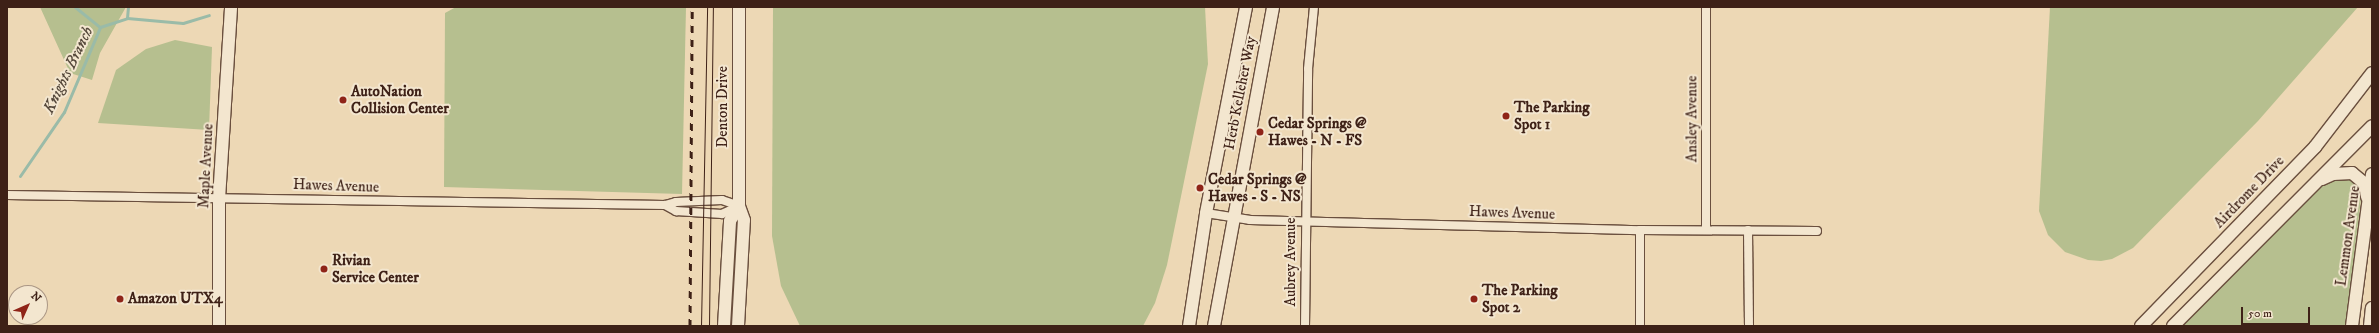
<!DOCTYPE html>
<style>
body{margin:0}
#map{position:relative;width:2379px;height:333px;overflow:hidden;background:#edd8b5;font-family:"IM FELL DW Pica",serif}
div>[style]{position:absolute}
[style*='--x']{left:calc(var(--x)*1px);top:calc(var(--y)*1px);width:calc(var(--w)*1px);rotate:calc(var(--a)*1deg)}
.green>*{inset:0;background:#b6bf8f}
.stream>*{height:3px;margin:-1.5px;padding:0 1.5px;transform-origin:1.5px;border-radius:1.5px;background:#9abba8}
.roads{filter:drop-shadow(1px 0 #6a4f3e) drop-shadow(-1px 0 #6a4f3e) drop-shadow(0 1px #6a4f3e) drop-shadow(0 -1px #6a4f3e)}
.street>*{height:8px;margin:-4px;padding:0 4px;transform-origin:4px;border-radius:4px;background:#f3e6cf}
.secondary>*{height:12px;margin:-6px;padding:0 6px;transform-origin:6px;border-radius:6px;background:#f3e6cf}
.tram>*{height:1px;margin:-0.5px;padding:0 0.5px;transform-origin:0.5px;border-radius:0.5px;background:#3e2117}
.rail>*{height:3px;margin-top:-1.5px;transform-origin:0;background:repeating-linear-gradient(90deg,#3e2117 0 7px,transparent 0 14px)}
.dots>*{width:11px;height:11px;translate:-50% -50%;box-sizing:border-box;border:2px solid #f3e6cf;border-radius:50%}
span{translate:-50% -50%;white-space:nowrap;text-align:center;line-height:1.15;-webkit-text-stroke:4px #f3e6cf;paint-order:stroke}
.poi-label{font-size:15px;color:#3e2117;font-weight:700}
.left{translate:0 -50%;text-align:left}
.street-label{font-size:15px;color:#3e2117}
.water-label{font-size:16px;color:#55483b;font-style:italic}
.frame{position:absolute;inset:0;border:8px solid #3e2117;pointer-events:none}
.north{position:absolute;left:8px;top:285px;width:40px;height:40px;box-sizing:border-box;background:#f3e6cf;border:1px solid #ab9785;border-radius:50%;rotate:45deg;font-size:11px;font-weight:700;line-height:16px;text-align:center;color:#3e2117}
.north::after{content:'';display:block;margin:auto;width:14px;height:18px;background:#8f2418;clip-path:polygon(50% 0,100% 100%,50% 72%,0 100%)}
.scale{position:absolute;left:2241px;top:307px;width:69px;height:18px;box-sizing:border-box;border:2px solid #3e2117;border-top:0;padding-left:5px;font-size:12px;line-height:14px;white-space:nowrap;color:#3e2117;-webkit-text-stroke:3px #f3e6cf;paint-order:stroke}
</style>
<div id="map">
<div class="green">
<i style="clip-path:polygon(40px 7px,126px 7px,100px 53px,92px 80px,70px 73px)"></i>
<i style="clip-path:polygon(456px 7px,686px 7px,682px 194px,444px 187px,445px 13px)"></i>
<i style="clip-path:polygon(773px 7px,1205px 7px,1208px 64px,1167px 265px,1155px 303px,1143px 326px,800px 326px,781px 286px,772px 236px)"></i>
<i style="clip-path:polygon(2050px 7px,2358px 7px,2258px 121px,2133px 248px,2112px 259px,2101px 261px,2088px 260px,2065px 252px,2048px 235px,2039px 211px)"></i>
<i style="clip-path:polygon(175px 40px,212px 47px,209px 130px,98px 123px,116px 70px,146px 49px)"></i>
<i style="clip-path:polygon(2331px 177px,2352px 179px,2359px 187px,2361px 199px,2346px 326px,2182px 326px)"></i>
</div>
<div class="stream">
<i style="--x:75;--y:7;--w:32;--a:39"></i>
<i style="--x:127;--y:18;--w:11;--a:-85"></i>
<i style="--x:20;--y:176;--w:78;--a:-55.5"></i>
<i style="--x:64;--y:112;--w:92;--a:-67"></i>
<i style="--x:100;--y:27;--w:28;--a:-18"></i>
<i style="--x:127;--y:18;--w:56;--a:5.1"></i>
<i style="--x:183;--y:23;--w:27;--a:-17"></i>
</div>
<div class="roads">
<div class="street">
<i style="--x:7;--y:195;--w:658;--a:0.87"></i>
<i style="--x:665;--y:205;--w:11;--a:-15"></i>
<i style="--x:676;--y:202;--w:46;--a:-2.5"></i>
<i style="--x:722;--y:200;--w:18;--a:19"></i>
<i style="--x:665;--y:205;--w:13;--a:29"></i>
<i style="--x:676;--y:211;--w:46;--a:3.7"></i>
<i style="--x:722;--y:214;--w:19;--a:-25"></i>
<i style="--x:1206;--y:213;--w:45;--a:9"></i>
<i style="--x:1250;--y:220;--w:390;--a:1.5"></i>
<i style="--x:1640;--y:230;--w:177;--a:0.3"></i>
<i style="--x:1706;--y:230;--w:223;--a:-90"></i>
<i style="--x:1748;--y:230;--w:96;--a:89.4"></i>
<i style="--x:1305;--y:326;--w:257;--a:-89.3"></i>
<i style="--x:1308;--y:69;--w:62;--a:-84.5"></i>
<i style="--x:1640;--y:326;--w:96;--a:-90"></i>
</div>
<div class="secondary">
<i style="--x:2322;--y:179;--w:12;--a:-24"></i>
<i style="--x:2333;--y:174;--w:19;--a:-3"></i>
<i style="--x:2352;--y:173;--w:17;--a:40"></i>
<i style="--x:2365;--y:184;--w:13;--a:81"></i>
<i style="--x:219;--y:326;--w:127;--a:-90"></i>
<i style="--x:219;--y:199;--w:192;--a:-86.4"></i>
<i style="--x:724;--y:326;--w:105;--a:-86.7"></i>
<i style="--x:730;--y:221;--w:17;--a:-59"></i>
<i style="--x:738;--y:326;--w:106;--a:-86.8"></i>
<i style="--x:744;--y:220;--w:15;--a:-110"></i>
<i style="--x:739;--y:206;--w:199;--a:-90"></i>
<i style="--x:1189;--y:326;--w:114;--a:-81.4"></i>
<i style="--x:1206;--y:213;--w:210;--a:-79"></i>
<i style="--x:1214;--y:326;--w:324;--a:-79.5"></i>
<i style="--x:2141;--y:326;--w:250;--a:-45.8"></i>
<i style="--x:2315;--y:147;--w:93;--a:-52.4"></i>
<i style="--x:2173;--y:326;--w:282;--a:-45.1"></i>
<i style="--x:2352;--y:326;--w:153;--a:-82.5"></i>
<i style="--x:2370;--y:326;--w:18;--a:-84"></i>
</div>
</div>
<div class="tram">
<i style="--x:701;--y:326;--w:319;--a:-88.9"></i>
<i style="--x:709;--y:326;--w:319;--a:-89.3"></i>
</div>
<div class="rail">
<i style="--x:690;--y:326;--w:319;--a:-89.6"></i>
</div>
<div class="dots">
<i style="left:343px;top:100px;background:#8f2418"></i>
<i style="left:1506px;top:116px;background:#8f2418"></i>
<i style="left:1260px;top:132px;background:#8f2418"></i>
<i style="left:1200px;top:188px;background:#8f2418"></i>
<i style="left:324px;top:269px;background:#8f2418"></i>
<i style="left:120px;top:299px;background:#8f2418"></i>
<i style="left:1474px;top:299px;background:#8f2418"></i>
</div>
<div class="poi-label">
<span class="left" style="left:351px;top:100px">AutoNation<br>Collision Center</span>
<span class="left" style="left:1514px;top:116px">The Parking<br>Spot 1</span>
<span class="left" style="left:1268px;top:132px">Cedar Springs @<br>Hawes - N - FS</span>
<span class="left" style="left:1208px;top:188px">Cedar Springs @<br>Hawes - S - NS</span>
<span class="left" style="left:332px;top:269px">Rivian<br>Service Center</span>
<span class="left" style="left:1482px;top:299px">The Parking<br>Spot 2</span>
<span class="left" style="left:128px;top:299px">Amazon UTX4</span>
</div>
<div class="street-label">
<span style="left:1240px;top:93px;rotate:-79deg">Herb Kelleher Way</span>
<span style="left:723px;top:107px;rotate:-90deg">Denton Drive</span>
<span style="left:1692px;top:119px;rotate:-90deg">Ansley Avenue</span>
<span style="left:206px;top:166px;rotate:-87deg">Maple Avenue</span>
<span style="left:336px;top:186px;rotate:2deg">Hawes Avenue</span>
<span style="left:2249px;top:192px;rotate:-46deg">Airdrome Drive</span>
<span style="left:1512px;top:213px;rotate:2deg">Hawes Avenue</span>
<span style="left:2348px;top:236px;rotate:-82deg">Lemmon Avenue</span>
<span style="left:1291px;top:262px;rotate:-90deg">Aubrey Avenue</span>
</div>
<div class="water-label">
<span style="left:68px;top:70px;rotate:-64deg">Knights Branch</span>
</div>
<div class="frame"></div>
<div class="north">N</div>
<div class="scale">50 m</div>
</div>
